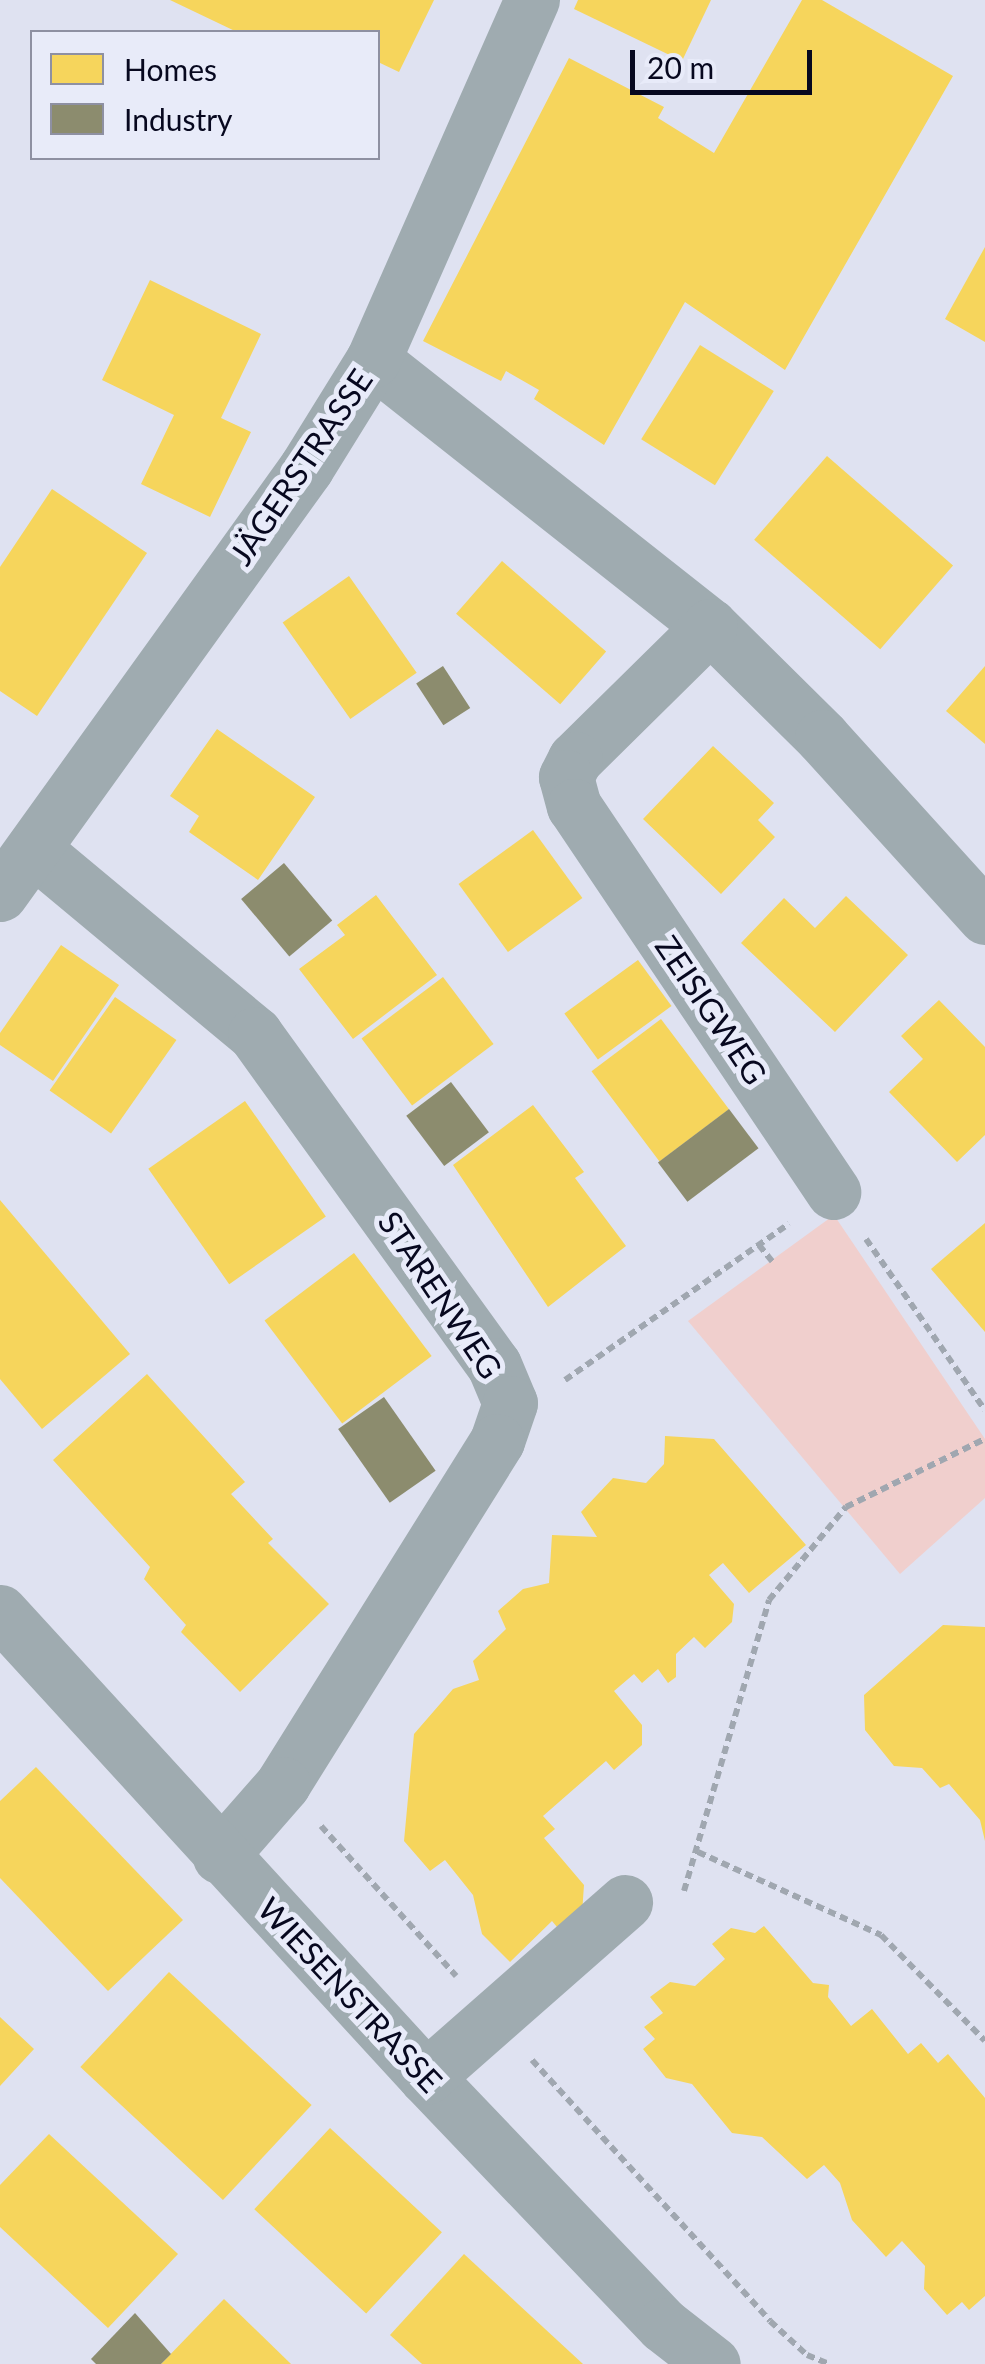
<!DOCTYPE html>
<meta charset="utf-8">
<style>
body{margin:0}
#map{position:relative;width:985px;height:2364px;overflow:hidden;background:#dfe2f1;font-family:Lato,sans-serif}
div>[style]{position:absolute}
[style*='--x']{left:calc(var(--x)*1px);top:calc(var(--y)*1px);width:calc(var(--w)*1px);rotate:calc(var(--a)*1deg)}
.green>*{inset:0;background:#f0cfcd}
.homes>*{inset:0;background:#f6d55c;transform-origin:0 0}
.industry>*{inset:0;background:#8c8c6e;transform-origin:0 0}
.path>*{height:6px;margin-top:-3px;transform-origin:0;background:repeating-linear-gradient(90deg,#a0a7b0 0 8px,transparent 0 13px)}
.minor>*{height:55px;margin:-27.5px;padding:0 27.5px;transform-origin:27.5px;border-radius:27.5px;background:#9fabb0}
span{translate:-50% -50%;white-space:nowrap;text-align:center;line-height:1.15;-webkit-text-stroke:10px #e8ebf9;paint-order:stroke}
.street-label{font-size:32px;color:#07081f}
.legend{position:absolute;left:30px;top:30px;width:350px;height:130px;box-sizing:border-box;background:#e8ebf9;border:2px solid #8e90a2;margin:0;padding:12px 18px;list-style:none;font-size:30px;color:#07081f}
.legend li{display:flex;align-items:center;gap:20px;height:50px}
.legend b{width:50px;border:2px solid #8e90a2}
.scale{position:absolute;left:630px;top:50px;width:182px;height:45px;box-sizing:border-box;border:5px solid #07081f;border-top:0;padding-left:12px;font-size:30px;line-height:35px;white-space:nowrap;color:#07081f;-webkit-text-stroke:8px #e8ebf9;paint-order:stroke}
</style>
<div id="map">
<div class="green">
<i style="clip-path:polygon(834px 1215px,985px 1439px,985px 1498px,900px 1574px,688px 1321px)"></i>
</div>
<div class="homes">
<i style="clip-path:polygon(170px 0,434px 0,399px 72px,378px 62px,378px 32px,237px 32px)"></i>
<i style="clip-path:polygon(578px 0,711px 0,682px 61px,574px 9px)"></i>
<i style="clip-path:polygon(802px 0,822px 0,953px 76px,785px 370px,685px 302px,604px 445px,534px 399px,539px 390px,506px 371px,501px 381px,423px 341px,569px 58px,664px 107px,658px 118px,714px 153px)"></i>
<i style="clip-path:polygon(985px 247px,985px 342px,945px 319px)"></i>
<i style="clip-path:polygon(150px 280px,261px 334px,221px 418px,251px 432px,210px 517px,141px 484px,174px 415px,102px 380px)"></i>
<i style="left:700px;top:345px;width:87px;height:111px;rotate:32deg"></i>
<i style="left:827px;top:456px;width:167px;height:111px;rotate:41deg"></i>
<i style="clip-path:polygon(52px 489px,147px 553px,37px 716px,0 691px,0 567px)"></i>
<i style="left:502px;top:561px;width:138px;height:70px;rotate:41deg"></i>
<i style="left:349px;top:576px;width:118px;height:81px;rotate:55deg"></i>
<i style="clip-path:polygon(985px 666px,985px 744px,946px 711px)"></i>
<i style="clip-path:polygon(217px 729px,315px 797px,258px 880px,189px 832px,199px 816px,170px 796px)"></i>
<i style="clip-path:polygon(713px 746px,774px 803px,758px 820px,775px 837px,721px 894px,643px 819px)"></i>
<i style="left:533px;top:830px;width:84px;height:92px;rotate:54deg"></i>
<i style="clip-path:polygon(376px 895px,437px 975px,353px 1039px,299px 969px,345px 935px,337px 925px)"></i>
<i style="clip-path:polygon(846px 896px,908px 955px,835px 1032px,741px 943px,784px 898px,815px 928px)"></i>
<i style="clip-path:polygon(61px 945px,119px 985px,53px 1081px,0 1045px,0 1033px)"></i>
<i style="left:638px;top:960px;width:57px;height:91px;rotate:54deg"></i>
<i style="left:443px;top:977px;width:84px;height:102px;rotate:53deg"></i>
<i style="left:115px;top:997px;width:75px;height:114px;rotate:35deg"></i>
<i style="clip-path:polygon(939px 1000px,985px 1047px,985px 1135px,957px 1162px,889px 1092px,923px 1059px,901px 1036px)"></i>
<i style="left:661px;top:1019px;width:113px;height:87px;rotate:53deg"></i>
<i style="left:245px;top:1101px;width:141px;height:118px;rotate:55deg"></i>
<i style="clip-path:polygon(533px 1105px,584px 1172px,575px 1178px,626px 1246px,548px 1307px,453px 1165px)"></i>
<i style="clip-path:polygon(0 1200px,130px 1354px,42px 1429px,0 1379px)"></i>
<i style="clip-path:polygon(985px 1223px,985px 1332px,931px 1269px)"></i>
<i style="left:354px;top:1253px;width:129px;height:112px;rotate:53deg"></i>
<i style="clip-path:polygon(147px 1374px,245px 1482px,231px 1494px,273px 1539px,268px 1543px,329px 1604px,240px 1692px,181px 1632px,186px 1625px,144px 1579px,150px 1567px,53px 1460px)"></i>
<i style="clip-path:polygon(665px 1436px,714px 1439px,806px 1545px,749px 1593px,723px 1563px,709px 1575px,734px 1604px,732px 1622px,705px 1648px,694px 1637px,676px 1654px,676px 1677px,668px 1683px,658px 1669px,642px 1683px,634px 1674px,614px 1691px,642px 1725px,642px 1745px,614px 1770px,606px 1761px,543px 1816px,555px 1829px,544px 1838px,584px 1885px,582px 1914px,562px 1933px,552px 1921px,510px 1962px,482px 1934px,473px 1895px,445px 1860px,430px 1871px,404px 1841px,414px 1734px,453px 1689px,479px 1680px,473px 1661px,506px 1629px,498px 1611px,523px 1589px,549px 1583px,552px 1535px,597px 1537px,581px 1512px,613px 1478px,646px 1483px,664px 1464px)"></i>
<i style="clip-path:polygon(943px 1625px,985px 1627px,985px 1841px,980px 1820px,949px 1784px,940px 1788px,922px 1768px,894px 1766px,865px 1730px,864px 1695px)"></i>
<i style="clip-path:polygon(36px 1767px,183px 1920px,108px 1991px,0 1878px,0 1801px)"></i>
<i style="clip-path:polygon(764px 1926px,813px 1983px,829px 1985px,828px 1997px,851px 2026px,872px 2009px,908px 2054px,921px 2043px,938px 2063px,948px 2054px,985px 2098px,985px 2296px,969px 2310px,962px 2302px,947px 2315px,924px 2289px,925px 2266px,902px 2241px,886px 2257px,852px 2220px,840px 2183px,824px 2165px,807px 2179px,762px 2137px,732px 2133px,692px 2084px,666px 2078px,643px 2049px,655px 2039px,644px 2027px,663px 2013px,650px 1997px,670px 1982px,695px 1986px,725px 1959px,712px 1944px,731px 1928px,755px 1933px)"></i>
<i style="left:169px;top:1972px;width:195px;height:130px;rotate:43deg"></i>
<i style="clip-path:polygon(0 2017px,34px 2049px,0 2086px)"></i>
<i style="left:330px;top:2128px;width:153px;height:111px;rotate:43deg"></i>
<i style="clip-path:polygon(49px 2134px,178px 2254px,108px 2328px,0 2227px,0 2185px)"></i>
<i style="clip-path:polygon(464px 2254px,583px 2364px,422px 2364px,390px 2335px)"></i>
<i style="clip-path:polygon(224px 2299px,291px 2364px,161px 2364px)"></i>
</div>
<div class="industry">
<i style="left:443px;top:666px;width:50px;height:32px;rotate:57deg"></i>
<i style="left:284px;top:863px;width:75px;height:56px;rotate:50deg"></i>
<i style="left:451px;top:1082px;width:63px;height:56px;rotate:53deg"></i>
<i style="left:729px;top:1109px;width:49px;height:89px;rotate:53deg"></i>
<i style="left:384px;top:1397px;width:90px;height:56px;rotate:55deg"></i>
<i style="clip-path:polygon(135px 2313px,171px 2354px,161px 2364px,96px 2364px,91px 2359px)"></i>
</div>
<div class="path">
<i style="--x:866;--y:1239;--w:208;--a:55.2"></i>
<i style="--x:759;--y:1245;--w:21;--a:51"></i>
<i style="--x:565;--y:1380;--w:273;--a:-34.9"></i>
<i style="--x:321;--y:1826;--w:202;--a:48"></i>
<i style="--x:698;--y:1852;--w:201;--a:24.4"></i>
<i style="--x:881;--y:1935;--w:148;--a:45.5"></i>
<i style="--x:684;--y:1891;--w:303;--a:-73.7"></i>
<i style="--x:769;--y:1600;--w:121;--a:-50.4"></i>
<i style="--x:846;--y:1507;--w:155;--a:-26.1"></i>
<i style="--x:532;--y:2060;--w:353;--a:47.6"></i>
<i style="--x:770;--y:2321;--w:50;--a:42.6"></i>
<i style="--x:807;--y:2355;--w:24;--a:22"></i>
</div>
<div class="minor">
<i style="--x:373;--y:360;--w:429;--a:38.3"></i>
<i style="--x:710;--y:626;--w:158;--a:44.7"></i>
<i style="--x:822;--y:737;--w:243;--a:47.8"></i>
<i style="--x:710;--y:626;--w:190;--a:135.4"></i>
<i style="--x:575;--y:759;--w:20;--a:117"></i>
<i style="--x:566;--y:777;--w:30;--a:75"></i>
<i style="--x:574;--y:806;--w:465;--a:56.1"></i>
<i style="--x:33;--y:849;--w:289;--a:39.8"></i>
<i style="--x:255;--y:1034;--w:408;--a:54.2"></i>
<i style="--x:494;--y:1365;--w:41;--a:67.2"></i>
<i style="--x:510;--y:1403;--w:40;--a:108.9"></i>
<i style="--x:497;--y:1441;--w:404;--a:122"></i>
<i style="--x:283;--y:1784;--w:96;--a:131.2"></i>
<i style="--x:0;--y:894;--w:525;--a:-54.31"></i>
<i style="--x:306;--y:468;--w:127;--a:-58.2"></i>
<i style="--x:373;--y:360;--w:394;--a:-66.2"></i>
<i style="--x:0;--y:1612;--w:631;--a:47.51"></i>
<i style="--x:426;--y:2077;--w:343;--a:46.3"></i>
<i style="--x:663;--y:2325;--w:63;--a:38"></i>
<i style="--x:426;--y:2077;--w:265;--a:-41.3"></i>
</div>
<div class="street-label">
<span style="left:301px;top:467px;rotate:-56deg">JÄGERSTRASSE</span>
<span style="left:711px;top:1010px;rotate:56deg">ZEISIGWEG</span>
<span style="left:440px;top:1295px;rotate:56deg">STARENWEG</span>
<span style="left:350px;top:1995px;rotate:47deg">WIESENSTRASSE</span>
</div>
<ul class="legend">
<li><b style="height:28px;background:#f6d55c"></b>Homes</li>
<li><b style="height:28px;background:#8c8c6e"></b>Industry</li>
</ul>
<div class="scale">20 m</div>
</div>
